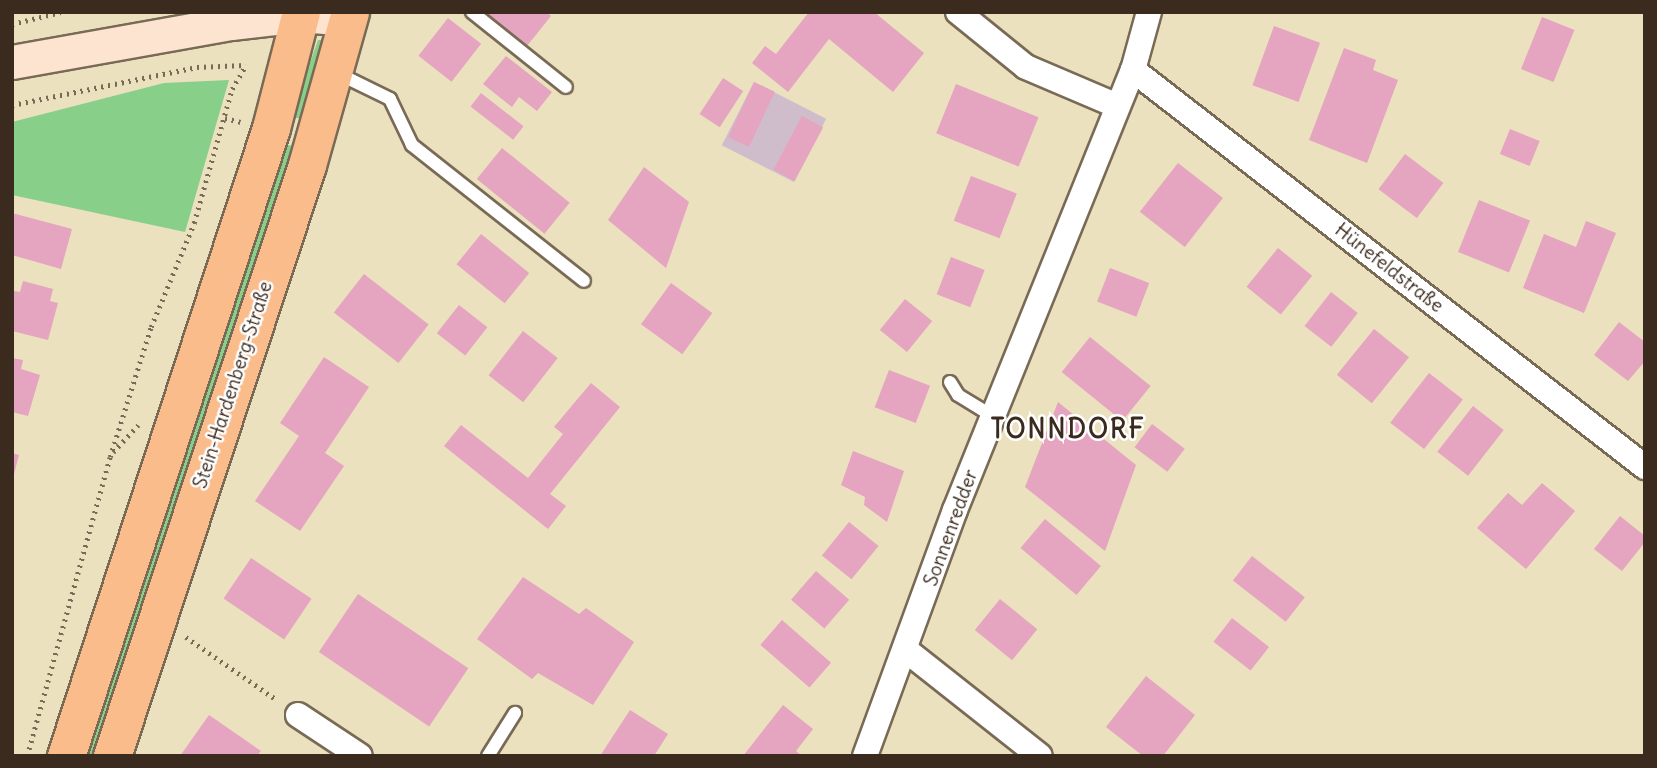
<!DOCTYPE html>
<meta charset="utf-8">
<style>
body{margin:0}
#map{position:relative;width:1657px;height:768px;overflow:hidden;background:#ebe1bf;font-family:Delius,sans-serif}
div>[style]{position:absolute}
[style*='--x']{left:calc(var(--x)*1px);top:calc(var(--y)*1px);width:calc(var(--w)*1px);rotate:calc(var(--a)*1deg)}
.industrial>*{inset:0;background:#d0bdcc;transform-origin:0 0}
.green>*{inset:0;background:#88cf8a}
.building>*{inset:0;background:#e5a4c0;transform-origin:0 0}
.path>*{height:4.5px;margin-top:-2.25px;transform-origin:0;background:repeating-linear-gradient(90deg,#796a56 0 2px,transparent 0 7px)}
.roads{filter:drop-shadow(2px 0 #796a56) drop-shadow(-2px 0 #796a56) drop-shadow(0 2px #796a56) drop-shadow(0 -2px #796a56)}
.service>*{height:12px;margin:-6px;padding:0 6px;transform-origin:6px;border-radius:6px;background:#fff}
.minor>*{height:24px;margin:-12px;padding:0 12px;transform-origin:12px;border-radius:12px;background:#fff}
.secondary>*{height:33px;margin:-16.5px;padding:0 16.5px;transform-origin:16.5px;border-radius:16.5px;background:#fde4d1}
.primary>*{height:37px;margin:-18.5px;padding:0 18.5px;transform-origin:18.5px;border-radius:18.5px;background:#fabc8b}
span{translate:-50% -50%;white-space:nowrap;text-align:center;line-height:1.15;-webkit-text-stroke:5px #fff;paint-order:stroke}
.street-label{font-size:19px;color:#3b2a1e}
.district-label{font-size:26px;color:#3b2a1e;font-weight:700;letter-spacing:2px}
.frame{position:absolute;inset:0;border:14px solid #3b2a1e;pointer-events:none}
</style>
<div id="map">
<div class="industrial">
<i style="left:754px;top:82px;width:81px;height:71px;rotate:27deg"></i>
</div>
<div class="green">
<i style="clip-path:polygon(318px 40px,326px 40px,303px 119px,291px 117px)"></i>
<i style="clip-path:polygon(229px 80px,185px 232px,12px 195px,12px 122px,164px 83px)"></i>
<i style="clip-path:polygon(282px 144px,293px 146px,95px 756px,81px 756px)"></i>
</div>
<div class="building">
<i style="clip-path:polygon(485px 12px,546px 12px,551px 16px,527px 46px)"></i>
<i style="clip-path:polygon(809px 12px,874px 12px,924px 53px,893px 92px,829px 39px,788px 92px,752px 63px,765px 46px,776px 54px)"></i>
<i style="left:1542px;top:17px;width:35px;height:56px;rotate:22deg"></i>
<i style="left:448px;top:18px;width:42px;height:48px;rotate:38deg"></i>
<i style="left:1274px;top:26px;width:49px;height:63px;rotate:20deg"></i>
<i style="clip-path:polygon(1344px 48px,1376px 60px,1373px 70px,1398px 80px,1367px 163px,1309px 140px)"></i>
<i style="clip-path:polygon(506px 56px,552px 92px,537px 111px,519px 97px,512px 107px,483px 84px)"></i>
<i style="left:723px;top:78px;width:24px;height:43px;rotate:33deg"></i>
<i style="left:754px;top:82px;width:23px;height:61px;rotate:25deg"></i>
<i style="left:956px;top:84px;width:89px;height:53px;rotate:22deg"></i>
<i style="left:481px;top:93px;width:54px;height:17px;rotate:38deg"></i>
<i style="left:802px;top:116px;width:24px;height:61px;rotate:28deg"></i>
<i style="left:1510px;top:129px;width:32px;height:27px;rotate:22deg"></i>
<i style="left:502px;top:148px;width:87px;height:40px;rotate:39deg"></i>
<i style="left:1405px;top:154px;width:48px;height:44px;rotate:37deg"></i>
<i style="left:1178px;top:163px;width:57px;height:62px;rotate:38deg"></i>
<i style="clip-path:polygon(644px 167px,689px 202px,666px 268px,608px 220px)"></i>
<i style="left:971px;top:176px;width:49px;height:48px;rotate:21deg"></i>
<i style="left:1479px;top:200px;width:55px;height:56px;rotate:22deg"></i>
<i style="clip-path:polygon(12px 213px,72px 229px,61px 269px,12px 255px)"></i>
<i style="clip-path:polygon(1586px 221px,1616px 233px,1584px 313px,1523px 288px,1544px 234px,1576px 247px)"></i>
<i style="left:481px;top:234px;width:62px;height:39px;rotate:39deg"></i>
<i style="left:1278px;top:248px;width:44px;height:50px;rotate:39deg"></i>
<i style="left:951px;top:257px;width:36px;height:40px;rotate:21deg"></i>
<i style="left:1110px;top:268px;width:42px;height:36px;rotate:21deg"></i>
<i style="left:364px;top:274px;width:82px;height:49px;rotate:38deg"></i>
<i style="clip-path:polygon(23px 281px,53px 289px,50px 301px,58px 303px,48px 340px,12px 331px,12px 296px,14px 291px,20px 292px)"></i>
<i style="left:671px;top:283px;width:51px;height:51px;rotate:36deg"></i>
<i style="left:1331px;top:292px;width:34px;height:43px;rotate:38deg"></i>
<i style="left:905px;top:299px;width:35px;height:40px;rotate:39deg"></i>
<i style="left:459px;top:305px;width:36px;height:36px;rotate:38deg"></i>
<i style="clip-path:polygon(1619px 322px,1645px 342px,1645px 361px,1628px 381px,1594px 355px)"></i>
<i style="left:1374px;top:329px;width:45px;height:59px;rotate:39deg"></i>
<i style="left:523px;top:331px;width:44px;height:56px;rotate:38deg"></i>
<i style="left:1090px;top:337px;width:78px;height:45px;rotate:39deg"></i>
<i style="clip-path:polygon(324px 357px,369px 387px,325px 453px,344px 466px,300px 531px,255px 501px,299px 436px,280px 423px)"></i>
<i style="clip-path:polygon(12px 358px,23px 360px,21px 369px,40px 375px,28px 416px,12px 412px)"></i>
<i style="left:889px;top:370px;width:44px;height:40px;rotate:21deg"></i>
<i style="left:1429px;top:373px;width:43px;height:63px;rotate:38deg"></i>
<i style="clip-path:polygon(591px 383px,620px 407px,550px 494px,566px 506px,548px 529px,444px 446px,461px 425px,528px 478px,563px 434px,554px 427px)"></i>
<i style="clip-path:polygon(1058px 402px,1136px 465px,1105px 551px,1025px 487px)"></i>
<i style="left:1473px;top:406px;width:39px;height:58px;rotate:38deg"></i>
<i style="left:1152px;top:424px;width:41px;height:29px;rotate:37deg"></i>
<i style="clip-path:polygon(853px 451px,904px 471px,887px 522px,864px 505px,865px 497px,841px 485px)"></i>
<i style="clip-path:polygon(12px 453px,19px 455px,13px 478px,12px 477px)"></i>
<i style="clip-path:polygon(1542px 483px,1575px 511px,1526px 569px,1477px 528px,1508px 493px,1522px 505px)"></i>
<i style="clip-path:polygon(1620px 516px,1645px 536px,1645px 542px,1622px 571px,1594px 549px)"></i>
<i style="left:1045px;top:519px;width:73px;height:38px;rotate:40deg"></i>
<i style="left:849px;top:522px;width:38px;height:43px;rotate:39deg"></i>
<i style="left:1252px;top:556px;width:67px;height:31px;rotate:38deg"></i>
<i style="left:251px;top:558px;width:73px;height:49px;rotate:34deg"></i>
<i style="left:816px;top:571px;width:44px;height:38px;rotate:41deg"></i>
<i style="clip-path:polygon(523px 577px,579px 614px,586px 608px,634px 642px,593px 705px,538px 673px,532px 679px,477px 639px)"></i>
<i style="left:358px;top:594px;width:133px;height:70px;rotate:34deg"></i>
<i style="left:1000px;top:599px;width:48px;height:40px;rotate:39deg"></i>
<i style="left:1232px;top:618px;width:47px;height:30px;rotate:38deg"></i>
<i style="left:782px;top:620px;width:65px;height:33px;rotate:41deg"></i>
<i style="clip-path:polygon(1146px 676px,1195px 715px,1163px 756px,1143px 756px,1106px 727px)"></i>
<i style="clip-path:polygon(783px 705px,813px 729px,796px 751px,802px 756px,743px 756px)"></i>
<i style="clip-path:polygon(630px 710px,668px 734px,654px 756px,600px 756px)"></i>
<i style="clip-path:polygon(209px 715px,261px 751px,257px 756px,180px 756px)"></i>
</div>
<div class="path">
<i style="--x:12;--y:24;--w:50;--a:-13.8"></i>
<i style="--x:12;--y:105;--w:189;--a:-11.6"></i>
<i style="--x:197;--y:67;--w:48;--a:-2.4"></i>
<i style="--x:225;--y:118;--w:16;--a:14"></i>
<i style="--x:113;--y:452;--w:37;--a:-47"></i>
<i style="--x:186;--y:637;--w:111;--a:34.7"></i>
<i style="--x:27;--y:756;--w:310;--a:-74.5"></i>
<i style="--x:110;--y:457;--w:136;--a:-72.5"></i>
<i style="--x:151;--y:327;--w:113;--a:-67.5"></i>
<i style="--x:194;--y:223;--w:139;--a:-74.2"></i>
<i style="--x:232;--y:89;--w:28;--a:-60"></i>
</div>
<div class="roads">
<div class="service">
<i style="--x:472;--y:12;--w:120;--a:38.6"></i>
<i style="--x:337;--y:73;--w:59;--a:26.1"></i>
<i style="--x:390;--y:99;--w:51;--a:64.4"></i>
<i style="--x:412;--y:145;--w:219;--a:38.3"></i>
<i style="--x:950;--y:382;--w:15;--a:58"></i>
<i style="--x:958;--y:395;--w:42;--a:31.4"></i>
<i style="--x:488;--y:756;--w:51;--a:-57.9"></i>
</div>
<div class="minor">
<i style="--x:958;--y:12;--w:87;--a:39"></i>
<i style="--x:1026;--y:67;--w:97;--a:23.1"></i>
<i style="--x:1133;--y:70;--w:648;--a:37.79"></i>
<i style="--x:907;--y:651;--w:169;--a:38.3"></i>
<i style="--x:298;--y:715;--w:74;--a:33.5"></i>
<i style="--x:865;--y:756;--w:262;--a:-69.9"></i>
<i style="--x:955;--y:510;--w:475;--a:-68"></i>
<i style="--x:1133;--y:70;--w:60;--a:-74.6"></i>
</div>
<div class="secondary">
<i style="--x:12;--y:62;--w:222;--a:-10.1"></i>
<i style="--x:231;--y:23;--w:70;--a:-6.5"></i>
<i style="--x:301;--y:15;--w:47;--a:4.9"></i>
</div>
<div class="primary">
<i style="--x:66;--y:756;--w:661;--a:-71.92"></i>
<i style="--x:271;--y:128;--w:120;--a:-75.5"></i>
<i style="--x:112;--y:756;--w:622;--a:-71.74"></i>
<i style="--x:307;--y:165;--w:159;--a:-74.3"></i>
</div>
</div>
<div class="street-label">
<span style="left:1389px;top:268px;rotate:38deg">Hünefeldstraße</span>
<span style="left:233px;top:385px;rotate:-72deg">Stein-Hardenberg-Straße</span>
<span style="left:951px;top:528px;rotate:-70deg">Sonnenredder</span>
</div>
<div class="district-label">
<span style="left:1068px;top:429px">TONNDORF</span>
</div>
<div class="frame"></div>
</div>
